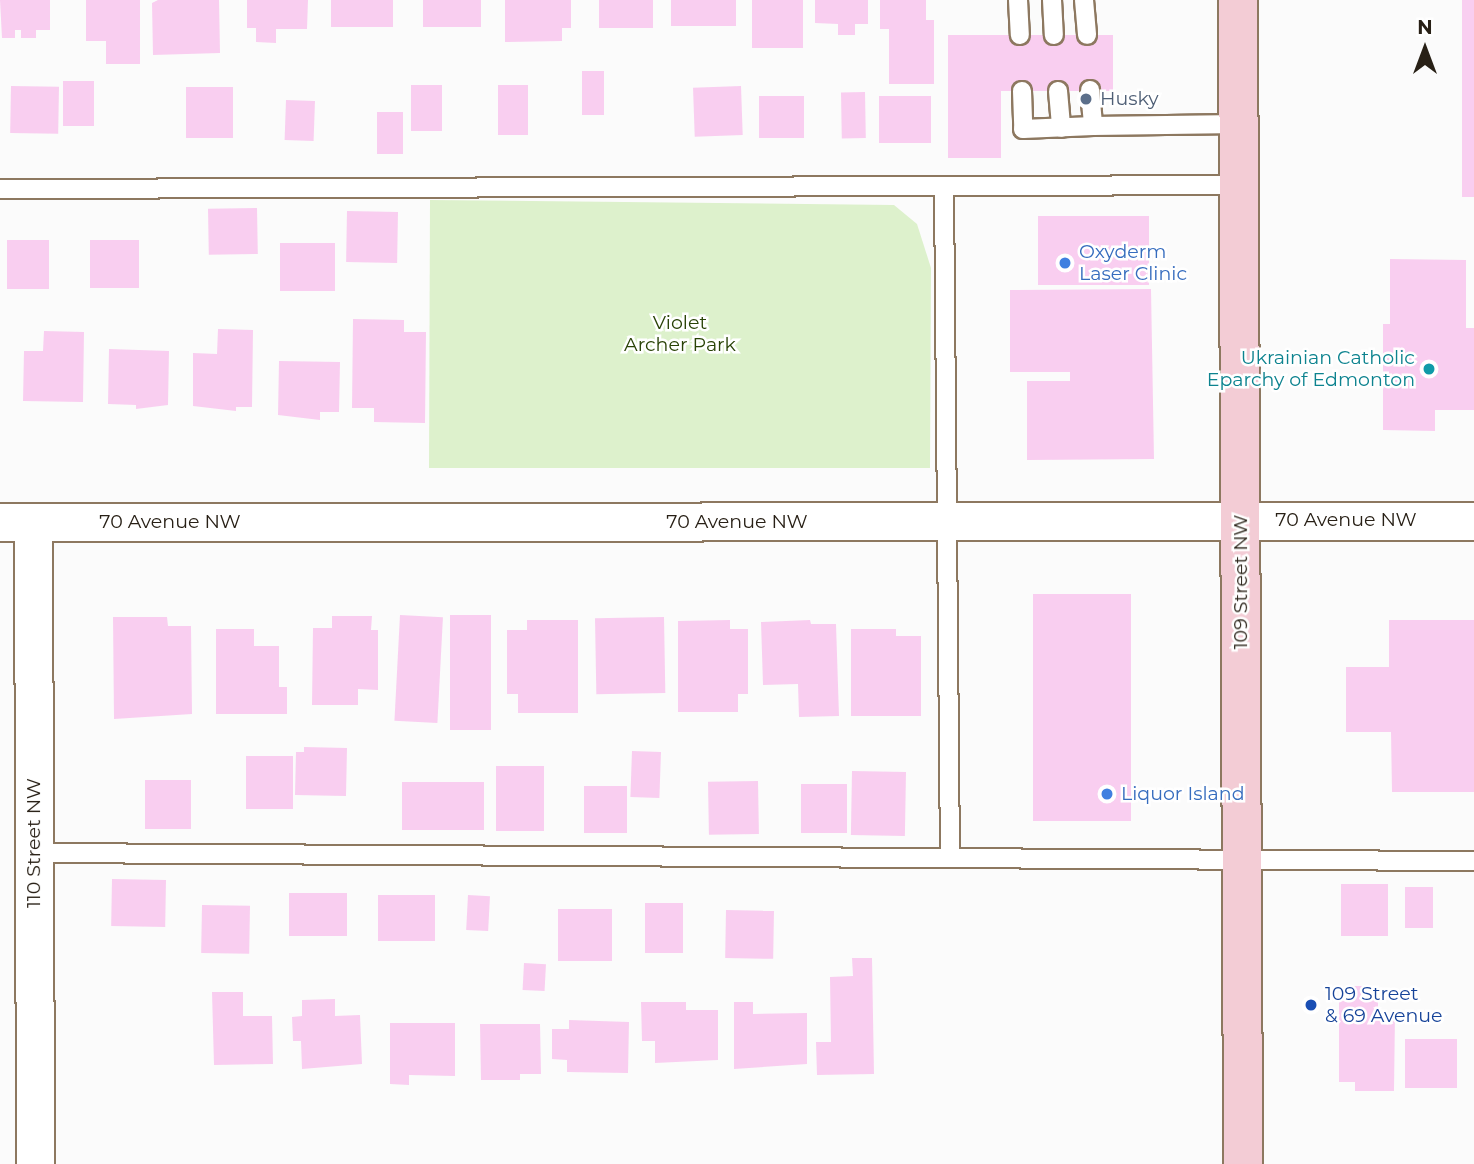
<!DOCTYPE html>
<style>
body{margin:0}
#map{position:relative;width:1474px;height:1164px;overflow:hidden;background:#fbfbfb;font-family:Montserrat,sans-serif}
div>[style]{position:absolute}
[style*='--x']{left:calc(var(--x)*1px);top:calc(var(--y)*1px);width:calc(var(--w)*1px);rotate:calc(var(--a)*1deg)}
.green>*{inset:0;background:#ddf1cc}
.building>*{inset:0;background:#f9cef0;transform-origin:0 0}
.roads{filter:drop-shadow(2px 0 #8d7860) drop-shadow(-2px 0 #8d7860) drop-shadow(0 2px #8d7860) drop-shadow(0 -2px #8d7860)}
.lane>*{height:18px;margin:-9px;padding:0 9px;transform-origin:9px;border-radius:9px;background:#fff}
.street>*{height:37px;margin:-18.5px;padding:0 18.5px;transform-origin:18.5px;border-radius:18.5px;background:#fff}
.secondary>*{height:38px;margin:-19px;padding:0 19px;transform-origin:19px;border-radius:19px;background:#f3ccd5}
.dots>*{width:19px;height:19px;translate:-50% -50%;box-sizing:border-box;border:4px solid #fff;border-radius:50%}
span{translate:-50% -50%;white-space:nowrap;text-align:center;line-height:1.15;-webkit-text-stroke:5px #fff;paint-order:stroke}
.service-label{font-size:19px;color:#4e5e75}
.left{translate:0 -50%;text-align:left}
.shop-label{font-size:19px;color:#366cbe}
.park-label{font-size:19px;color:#294306}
.culture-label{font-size:19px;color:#0d838f}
.right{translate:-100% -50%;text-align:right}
.street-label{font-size:19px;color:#282016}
.transit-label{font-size:19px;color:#164399}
.north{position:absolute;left:1390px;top:14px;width:70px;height:70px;-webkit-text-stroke:5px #fff;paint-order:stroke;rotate:0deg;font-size:19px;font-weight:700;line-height:28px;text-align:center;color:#282016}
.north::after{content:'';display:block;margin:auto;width:24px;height:32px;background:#282016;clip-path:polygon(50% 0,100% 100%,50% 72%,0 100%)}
</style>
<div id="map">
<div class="green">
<i style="clip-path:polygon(430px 200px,894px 205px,917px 224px,931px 268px,930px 468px,429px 468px)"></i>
</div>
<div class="building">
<i style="clip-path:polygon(0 0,50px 0,50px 30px,36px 30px,36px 38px,21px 38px,21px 30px,15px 30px,15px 38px,2px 38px)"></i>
<i style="clip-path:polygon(86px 0,140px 0,140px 64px,106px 64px,106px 41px,86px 41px)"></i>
<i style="clip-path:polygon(158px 0,219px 0,220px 53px,153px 55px,152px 3px)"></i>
<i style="clip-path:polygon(247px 0,308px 0,307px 29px,276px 29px,276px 43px,256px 42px,256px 28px,247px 28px)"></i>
<i style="left:331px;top:0;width:62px;height:27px"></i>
<i style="left:423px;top:0;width:58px;height:27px"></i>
<i style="clip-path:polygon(505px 0,571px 0,571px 28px,562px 28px,562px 41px,505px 42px)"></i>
<i style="left:599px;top:0;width:54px;height:28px"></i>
<i style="left:671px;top:0;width:65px;height:26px"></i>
<i style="left:752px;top:0;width:51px;height:48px"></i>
<i style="clip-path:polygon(815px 0,868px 0,868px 24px,855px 24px,855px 35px,838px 35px,838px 24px,815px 23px)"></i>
<i style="clip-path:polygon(880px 0,926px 0,926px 20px,934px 20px,934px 84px,889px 84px,889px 29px,880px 29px)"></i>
<i style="left:1462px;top:0;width:12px;height:197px"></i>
<i style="clip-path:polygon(948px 35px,1113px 35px,1113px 91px,1001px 91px,1001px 158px,948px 158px)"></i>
<i style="left:582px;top:71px;width:22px;height:44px"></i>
<i style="left:63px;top:81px;width:31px;height:45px"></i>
<i style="left:411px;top:85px;width:31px;height:46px"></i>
<i style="left:498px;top:85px;width:30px;height:50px"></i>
<i style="left:11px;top:86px;width:48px;height:47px;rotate:1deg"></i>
<i style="left:741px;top:86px;width:49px;height:48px;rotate:88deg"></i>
<i style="left:186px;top:87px;width:47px;height:51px"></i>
<i style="left:865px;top:92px;width:46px;height:24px;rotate:89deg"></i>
<i style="left:759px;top:96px;width:45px;height:42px"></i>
<i style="left:879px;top:96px;width:52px;height:47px"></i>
<i style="left:286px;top:100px;width:29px;height:40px;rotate:2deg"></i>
<i style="left:377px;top:112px;width:26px;height:42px"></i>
<i style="left:257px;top:208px;width:46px;height:49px;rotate:89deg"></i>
<i style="left:347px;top:211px;width:51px;height:51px;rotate:1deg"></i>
<i style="left:1038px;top:216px;width:111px;height:69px"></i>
<i style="left:7px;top:240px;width:42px;height:49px"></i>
<i style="left:90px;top:240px;width:49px;height:48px"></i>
<i style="left:280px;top:243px;width:55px;height:48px"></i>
<i style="clip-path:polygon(1390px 259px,1466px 260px,1466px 328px,1474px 328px,1474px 410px,1435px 410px,1435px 431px,1383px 430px,1383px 324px,1390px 324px)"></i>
<i style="clip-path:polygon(1151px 289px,1154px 459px,1027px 460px,1027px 381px,1070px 381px,1070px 372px,1010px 372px,1010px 290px)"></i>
<i style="clip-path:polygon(353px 319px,404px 320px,404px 332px,426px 332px,425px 423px,374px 422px,374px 408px,352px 408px)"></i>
<i style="clip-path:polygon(218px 329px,253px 330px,252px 407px,236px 407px,236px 411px,193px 406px,193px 353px,217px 354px)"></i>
<i style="clip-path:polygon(44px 331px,84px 332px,83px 402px,23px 401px,24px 351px,43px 351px)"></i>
<i style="clip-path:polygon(109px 349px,169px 351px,168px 405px,136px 409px,136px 405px,108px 404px)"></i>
<i style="clip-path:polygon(279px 361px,340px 362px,339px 412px,320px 412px,320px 420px,278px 415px)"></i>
<i style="left:1033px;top:594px;width:98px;height:227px"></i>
<i style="left:400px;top:615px;width:43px;height:106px;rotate:3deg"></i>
<i style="left:450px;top:615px;width:41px;height:115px"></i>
<i style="clip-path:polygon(332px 616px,372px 616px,371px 630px,378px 630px,378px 690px,358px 689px,358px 705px,312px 705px,313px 628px,332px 628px)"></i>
<i style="clip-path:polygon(113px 617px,167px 617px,168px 626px,191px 626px,192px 714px,114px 719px)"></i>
<i style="left:664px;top:617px;width:76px;height:69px;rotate:89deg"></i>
<i style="clip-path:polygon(527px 620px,578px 620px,578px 713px,518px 713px,518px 694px,507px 694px,507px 630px,527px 630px)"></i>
<i style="clip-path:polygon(730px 620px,730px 629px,748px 629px,748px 694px,738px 694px,738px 712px,678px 712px,678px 621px)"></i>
<i style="clip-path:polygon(810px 620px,811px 624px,836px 624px,839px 716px,799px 717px,798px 684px,763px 685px,761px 622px)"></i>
<i style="clip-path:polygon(1389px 620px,1474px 620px,1474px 792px,1392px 792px,1391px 732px,1346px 732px,1346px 667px,1389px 667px)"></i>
<i style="clip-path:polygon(216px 629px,254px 629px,254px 646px,279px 646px,279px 687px,287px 687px,287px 714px,216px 714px)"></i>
<i style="clip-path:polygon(851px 629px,896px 629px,896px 636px,921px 636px,921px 716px,851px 716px)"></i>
<i style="clip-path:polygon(304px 747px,347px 748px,346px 796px,295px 795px,296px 752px,304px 752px)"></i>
<i style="left:632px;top:751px;width:29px;height:46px;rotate:2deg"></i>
<i style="left:246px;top:756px;width:47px;height:53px"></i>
<i style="left:496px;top:766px;width:48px;height:65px"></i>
<i style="left:852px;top:771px;width:54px;height:64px;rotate:1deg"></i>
<i style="left:145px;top:780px;width:46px;height:49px"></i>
<i style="left:758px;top:781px;width:53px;height:50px;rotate:89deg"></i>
<i style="left:402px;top:782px;width:82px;height:48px"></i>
<i style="left:801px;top:784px;width:46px;height:49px"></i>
<i style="left:584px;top:786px;width:43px;height:47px"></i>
<i style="left:112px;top:879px;width:54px;height:47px;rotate:1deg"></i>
<i style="left:1341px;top:884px;width:47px;height:52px"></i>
<i style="left:1405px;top:887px;width:28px;height:41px"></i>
<i style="left:289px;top:893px;width:58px;height:43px"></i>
<i style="left:378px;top:895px;width:57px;height:46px"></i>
<i style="left:468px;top:895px;width:22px;height:35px;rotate:3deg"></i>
<i style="left:645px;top:903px;width:38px;height:50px"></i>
<i style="left:202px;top:905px;width:48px;height:48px;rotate:1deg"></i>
<i style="left:558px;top:909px;width:54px;height:52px"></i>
<i style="left:726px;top:910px;width:48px;height:48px;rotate:1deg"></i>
<i style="clip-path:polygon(852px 958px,872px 958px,874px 1074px,817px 1075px,816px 1042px,831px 1042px,830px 977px,853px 976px)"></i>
<i style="left:524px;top:963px;width:22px;height:27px;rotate:3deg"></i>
<i style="clip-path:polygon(1353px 986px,1378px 986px,1378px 1014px,1395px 1014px,1394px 1091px,1355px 1091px,1355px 1082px,1339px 1082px,1339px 999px,1353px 999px)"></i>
<i style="clip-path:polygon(212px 992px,243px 992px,243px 1016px,272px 1016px,273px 1064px,214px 1065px)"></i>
<i style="clip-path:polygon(335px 999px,335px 1016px,360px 1015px,362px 1064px,302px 1069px,301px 1041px,293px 1041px,292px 1017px,302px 1016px,302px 1000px)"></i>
<i style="clip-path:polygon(641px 1002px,686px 1002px,686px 1010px,718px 1010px,718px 1060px,655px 1063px,655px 1041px,642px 1041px)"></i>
<i style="clip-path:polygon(734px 1002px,753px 1002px,753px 1014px,807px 1013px,807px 1064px,734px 1069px)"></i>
<i style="clip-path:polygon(569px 1020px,629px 1022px,628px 1073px,567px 1072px,567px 1060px,552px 1059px,552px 1029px,569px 1029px)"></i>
<i style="clip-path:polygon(390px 1023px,455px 1023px,455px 1076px,409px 1075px,409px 1085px,390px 1084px)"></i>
<i style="clip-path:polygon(480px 1024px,540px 1024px,541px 1074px,520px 1074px,520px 1080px,481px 1080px)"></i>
<i style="left:1405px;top:1039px;width:52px;height:49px"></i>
</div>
<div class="roads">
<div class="lane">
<i style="--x:1018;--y:0;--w:35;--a:87"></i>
<i style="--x:1052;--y:0;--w:35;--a:87"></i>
<i style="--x:1084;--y:0;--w:35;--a:85"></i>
<i style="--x:1090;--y:90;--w:36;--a:85"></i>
<i style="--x:1093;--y:126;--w:146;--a:-0.8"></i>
<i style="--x:1022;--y:91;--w:38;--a:88"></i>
<i style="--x:1023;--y:129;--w:70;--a:-2.5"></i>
<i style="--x:1058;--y:91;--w:37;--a:85"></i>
<i style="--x:944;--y:187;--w:671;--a:89.49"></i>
<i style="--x:0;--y:189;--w:1239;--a:-0.18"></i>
<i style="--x:34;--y:853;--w:1440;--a:0.32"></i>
</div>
<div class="street">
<i style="--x:0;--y:522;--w:1474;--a:-0.04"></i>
<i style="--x:33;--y:522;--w:642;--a:89.82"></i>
</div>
<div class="secondary">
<i style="--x:1238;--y:0;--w:1164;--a:89.75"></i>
</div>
</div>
<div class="dots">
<i style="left:1086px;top:99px;background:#5c6f8a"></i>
<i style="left:1065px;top:263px;background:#3f7fe0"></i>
<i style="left:1429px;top:369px;background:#0f9aa8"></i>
<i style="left:1107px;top:794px;background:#3f7fe0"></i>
<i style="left:1311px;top:1005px;background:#1a4fb4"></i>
</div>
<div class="service-label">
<span class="left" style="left:1100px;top:99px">Husky</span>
</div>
<div class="shop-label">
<span class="left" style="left:1079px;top:263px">Oxyderm<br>Laser Clinic</span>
<span class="left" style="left:1121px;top:794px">Liquor Island</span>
</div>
<div class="park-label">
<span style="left:680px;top:334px">Violet<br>Archer Park</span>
</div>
<div class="culture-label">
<span class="right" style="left:1415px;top:369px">Ukrainian Catholic<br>Eparchy of Edmonton</span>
</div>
<div class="street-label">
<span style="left:1346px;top:520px">70 Avenue NW</span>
<span style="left:170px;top:522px">70 Avenue NW</span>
<span style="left:737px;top:522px">70 Avenue NW</span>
<span style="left:1241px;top:582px;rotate:-90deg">109 Street NW</span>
<span style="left:34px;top:843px;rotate:-90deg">110 Street NW</span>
</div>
<div class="transit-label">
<span class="left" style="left:1325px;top:1005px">109 Street<br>&amp; 69 Avenue</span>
</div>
<div class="north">N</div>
</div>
